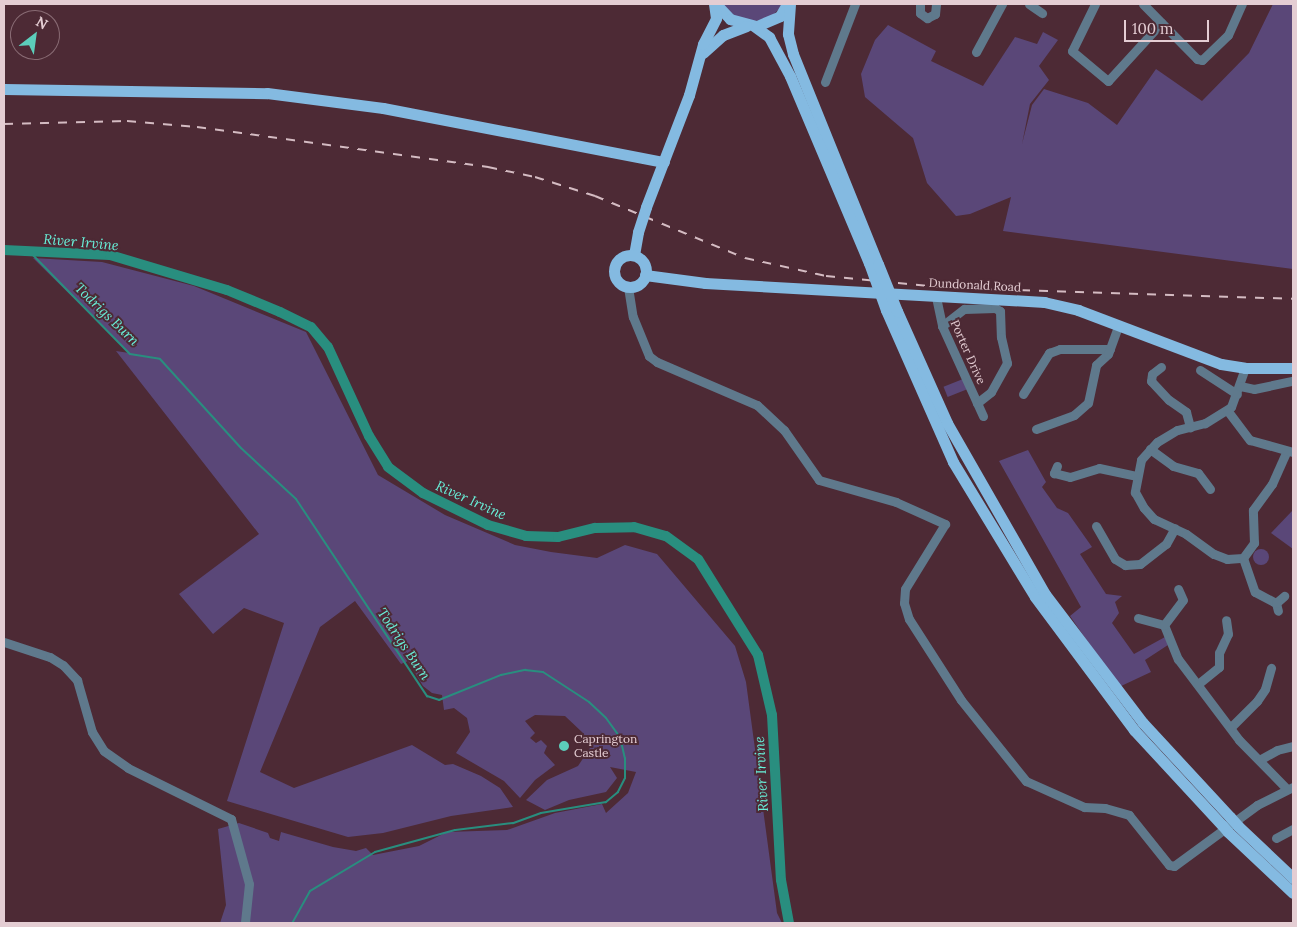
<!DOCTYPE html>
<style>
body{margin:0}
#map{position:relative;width:1297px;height:927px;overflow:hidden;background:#4d2a35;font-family:Lora,serif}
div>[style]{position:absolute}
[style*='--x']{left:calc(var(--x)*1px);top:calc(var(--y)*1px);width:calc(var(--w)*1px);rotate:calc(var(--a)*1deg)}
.green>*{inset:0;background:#5a4778;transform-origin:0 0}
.round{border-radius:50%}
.stream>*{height:2px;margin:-1px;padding:0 1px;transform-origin:1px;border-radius:1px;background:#298e7f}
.river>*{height:10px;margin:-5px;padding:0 5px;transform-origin:5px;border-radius:5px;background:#298e7f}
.minor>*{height:9px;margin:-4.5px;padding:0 4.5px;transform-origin:4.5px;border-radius:4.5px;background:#5f798c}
.major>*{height:11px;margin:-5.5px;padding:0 5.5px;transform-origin:5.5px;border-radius:5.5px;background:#84bae1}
.major>.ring{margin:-5.5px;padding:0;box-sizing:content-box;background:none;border:11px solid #84bae1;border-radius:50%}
.rail>*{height:2px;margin-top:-1px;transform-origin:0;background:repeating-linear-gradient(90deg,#d4bbc2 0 9px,transparent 0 18px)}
.major-bridge>*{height:11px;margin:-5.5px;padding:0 5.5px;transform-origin:5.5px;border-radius:5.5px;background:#84bae1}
.dots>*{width:14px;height:14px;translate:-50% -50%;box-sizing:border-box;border:2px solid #4d2a35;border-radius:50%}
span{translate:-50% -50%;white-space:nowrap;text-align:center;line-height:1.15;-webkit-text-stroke:4px #4d2a35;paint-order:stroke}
.street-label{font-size:12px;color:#e4cdd3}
.poi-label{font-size:12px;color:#e4cdd3}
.left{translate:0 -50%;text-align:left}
.water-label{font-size:14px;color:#68f0d9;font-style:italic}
.frame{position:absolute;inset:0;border:5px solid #e4cdd3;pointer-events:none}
.north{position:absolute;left:10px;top:10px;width:50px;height:50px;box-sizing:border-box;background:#4d2a35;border:1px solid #896b74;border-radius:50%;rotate:30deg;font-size:14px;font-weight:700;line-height:20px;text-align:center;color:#e4cdd3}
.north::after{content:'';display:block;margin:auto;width:18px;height:22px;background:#5ccebb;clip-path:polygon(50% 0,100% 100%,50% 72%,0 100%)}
.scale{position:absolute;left:1124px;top:20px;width:85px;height:22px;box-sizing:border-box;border:2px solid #e4cdd3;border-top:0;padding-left:6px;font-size:15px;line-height:18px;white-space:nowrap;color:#e4cdd3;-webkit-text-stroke:4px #4d2a35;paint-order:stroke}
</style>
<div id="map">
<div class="green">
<i style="clip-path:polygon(722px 4px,784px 4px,768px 20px,751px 21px,737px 19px)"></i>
<i style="clip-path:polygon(1273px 4px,1293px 4px,1293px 269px,1003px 231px,1011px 197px,970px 214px,956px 216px,927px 183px,913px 138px,865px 97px,861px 74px,875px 40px,888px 25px,936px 51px,931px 61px,983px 86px,1015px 37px,1037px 44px,1043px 32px,1058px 40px,1039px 66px,1049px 80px,1030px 104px,1022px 144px,1032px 105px,1044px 89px,1088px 103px,1117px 125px,1156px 69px,1202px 101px,1249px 53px)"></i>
<i style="clip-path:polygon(33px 258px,102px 262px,194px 286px,306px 332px,378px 475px,445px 515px,515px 545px,551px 552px,597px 558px,625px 545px,657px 554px,735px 646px,746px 682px,777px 913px,782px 923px,220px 923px,226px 905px,218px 829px,239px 823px,268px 833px,270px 838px,279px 841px,281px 832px,333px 847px,356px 851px,366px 848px,373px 855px,419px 846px,447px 832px,507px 830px,555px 813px,602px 804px,606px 813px,628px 793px,636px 772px,610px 767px,617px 778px,606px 792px,569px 800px,545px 810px,526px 800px,547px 780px,578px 766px,592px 745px,583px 733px,565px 716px,535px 715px,525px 721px,535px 733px,530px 738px,536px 743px,541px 740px,547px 746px,544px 753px,555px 765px,535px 780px,520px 798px,504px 781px,456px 753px,470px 732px,467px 718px,454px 708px,444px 710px,442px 695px,432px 693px,423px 686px,408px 661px,401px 664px,355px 601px,320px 627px,260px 772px,294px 788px,412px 745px,445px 765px,453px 764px,481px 776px,500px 788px,513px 807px,451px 816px,383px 833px,348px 837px,227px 801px,284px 623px,244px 608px,213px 634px,179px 594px,259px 534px,116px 351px,129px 353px)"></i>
<i style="left:963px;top:379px;width:11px;height:21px;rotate:68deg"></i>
<i style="clip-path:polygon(1028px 450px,1046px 482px,1042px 487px,1057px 508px,1068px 513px,1092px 547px,1080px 554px,1106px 594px,1122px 596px,1115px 602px,1119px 613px,1112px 623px,1134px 654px,1165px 637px,1168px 645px,1145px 660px,1151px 672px,1119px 687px,1070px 616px,1081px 607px,999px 461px)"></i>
<i style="clip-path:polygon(1293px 510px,1293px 549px,1271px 533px)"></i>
<i class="round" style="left:1253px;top:549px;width:16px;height:16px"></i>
</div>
<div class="stream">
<i style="--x:27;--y:249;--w:147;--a:45.6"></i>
<i style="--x:130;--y:354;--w:30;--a:9"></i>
<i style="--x:160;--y:359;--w:120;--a:47.7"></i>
<i style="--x:241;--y:448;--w:75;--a:42.8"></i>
<i style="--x:296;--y:499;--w:237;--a:56.4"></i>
<i style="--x:427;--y:696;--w:13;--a:18"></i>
<i style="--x:439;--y:700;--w:67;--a:-22"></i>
<i style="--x:501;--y:675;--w:25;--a:-12"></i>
<i style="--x:525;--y:670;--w:18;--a:6"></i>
<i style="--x:543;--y:672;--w:55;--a:33.1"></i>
<i style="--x:589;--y:702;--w:23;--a:43"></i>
<i style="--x:606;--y:718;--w:24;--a:54"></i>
<i style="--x:620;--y:737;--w:22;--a:77"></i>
<i style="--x:625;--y:758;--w:20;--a:90"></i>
<i style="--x:625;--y:778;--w:16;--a:117"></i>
<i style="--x:618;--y:792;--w:16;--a:140"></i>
<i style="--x:606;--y:802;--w:66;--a:170.4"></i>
<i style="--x:541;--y:813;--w:30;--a:160"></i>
<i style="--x:513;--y:823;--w:58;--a:173.1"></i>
<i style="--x:455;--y:830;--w:83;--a:164.6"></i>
<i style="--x:375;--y:852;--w:76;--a:149"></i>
<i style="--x:310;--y:891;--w:37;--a:119"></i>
</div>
<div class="river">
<i style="--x:4;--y:250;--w:106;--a:2.7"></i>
<i style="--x:110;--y:255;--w:122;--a:16.7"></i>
<i style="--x:227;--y:290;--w:57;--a:22.5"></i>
<i style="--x:280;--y:312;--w:34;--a:26"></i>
<i style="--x:311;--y:327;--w:26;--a:50"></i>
<i style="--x:328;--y:347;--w:98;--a:65.3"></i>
<i style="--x:369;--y:436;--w:36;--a:58"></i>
<i style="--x:388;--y:467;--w:44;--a:36.6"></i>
<i style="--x:423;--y:493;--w:72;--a:26.2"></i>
<i style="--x:488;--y:525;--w:40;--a:16"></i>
<i style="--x:526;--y:536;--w:32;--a:2"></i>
<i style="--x:558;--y:537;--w:38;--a:-14"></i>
<i style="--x:595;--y:528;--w:39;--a:-1"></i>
<i style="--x:634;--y:527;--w:33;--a:16"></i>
<i style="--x:666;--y:536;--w:39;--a:36"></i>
<i style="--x:698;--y:559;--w:113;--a:58"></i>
<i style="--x:758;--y:655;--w:62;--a:76.9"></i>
<i style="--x:772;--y:715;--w:165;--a:86.9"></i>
<i style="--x:781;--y:880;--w:44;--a:79.5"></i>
</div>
<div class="minor">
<i style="--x:920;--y:4;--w:9;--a:90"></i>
<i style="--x:920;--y:13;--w:9;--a:36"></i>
<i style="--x:927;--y:18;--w:9;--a:-27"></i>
<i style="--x:935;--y:14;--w:10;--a:-84"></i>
<i style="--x:1029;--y:4;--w:16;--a:35"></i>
<i style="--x:1095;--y:4;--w:52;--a:116.1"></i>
<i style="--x:1072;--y:51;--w:47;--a:39.8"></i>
<i style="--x:1108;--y:81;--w:79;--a:-47.6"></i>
<i style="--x:1143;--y:4;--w:77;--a:45.5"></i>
<i style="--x:1197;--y:59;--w:5;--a:11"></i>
<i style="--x:1202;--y:60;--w:36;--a:-44"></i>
<i style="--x:1228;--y:35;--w:34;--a:-66"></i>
<i style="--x:976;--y:52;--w:55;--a:-61.6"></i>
<i style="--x:825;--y:82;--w:84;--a:-69"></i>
<i style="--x:628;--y:287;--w:30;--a:81"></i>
<i style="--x:633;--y:317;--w:42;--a:67.7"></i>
<i style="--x:649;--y:356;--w:10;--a:37"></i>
<i style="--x:657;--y:362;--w:109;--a:23.3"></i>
<i style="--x:757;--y:405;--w:37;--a:43"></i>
<i style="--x:784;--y:430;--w:61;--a:55"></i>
<i style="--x:819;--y:480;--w:80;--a:15.9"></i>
<i style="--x:896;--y:502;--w:54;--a:24.2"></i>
<i style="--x:945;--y:524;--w:76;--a:121.6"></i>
<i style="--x:905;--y:589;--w:14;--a:94"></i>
<i style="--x:904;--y:603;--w:17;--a:73"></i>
<i style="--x:909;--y:619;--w:96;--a:57.3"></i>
<i style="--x:961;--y:700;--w:104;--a:51.3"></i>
<i style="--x:1026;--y:781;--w:64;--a:24.1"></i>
<i style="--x:1084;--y:807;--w:21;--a:3"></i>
<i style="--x:1105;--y:808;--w:25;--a:16"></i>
<i style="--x:1129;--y:815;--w:64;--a:51.3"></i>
<i style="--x:1169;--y:865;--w:5;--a:11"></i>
<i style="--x:1174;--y:866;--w:103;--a:-36.3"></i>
<i style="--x:1257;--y:805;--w:40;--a:-26.6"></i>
<i style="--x:936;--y:297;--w:30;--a:78"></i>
<i style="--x:942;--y:326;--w:99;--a:65.5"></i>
<i style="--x:942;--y:326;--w:28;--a:-38"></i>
<i style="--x:964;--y:309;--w:31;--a:-2"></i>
<i style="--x:995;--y:308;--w:6;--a:31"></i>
<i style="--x:1000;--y:311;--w:26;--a:88"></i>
<i style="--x:1001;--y:337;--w:27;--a:77"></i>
<i style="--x:1007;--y:363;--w:33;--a:119"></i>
<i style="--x:991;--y:392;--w:18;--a:142"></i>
<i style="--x:1161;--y:367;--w:11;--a:142"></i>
<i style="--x:1152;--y:374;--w:7;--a:98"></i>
<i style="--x:1151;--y:381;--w:26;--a:47"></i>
<i style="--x:1169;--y:400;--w:21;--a:35"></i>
<i style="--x:1186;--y:412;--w:16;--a:75"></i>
<i style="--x:1245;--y:368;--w:41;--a:109.7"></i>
<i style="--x:1231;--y:407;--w:31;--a:148"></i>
<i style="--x:1205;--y:423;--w:29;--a:166"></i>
<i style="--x:1177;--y:430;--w:23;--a:149"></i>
<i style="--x:1157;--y:442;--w:24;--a:132"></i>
<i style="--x:1141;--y:460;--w:33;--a:101"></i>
<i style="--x:1135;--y:492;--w:18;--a:61"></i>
<i style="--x:1144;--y:508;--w:15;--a:48"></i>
<i style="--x:1154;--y:519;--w:35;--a:25"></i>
<i style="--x:1186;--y:534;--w:34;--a:36"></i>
<i style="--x:1214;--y:554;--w:14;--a:21"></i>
<i style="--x:1227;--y:559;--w:16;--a:-4"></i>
<i style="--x:1243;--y:558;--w:19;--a:-54"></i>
<i style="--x:1254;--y:543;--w:33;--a:-92"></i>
<i style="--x:1253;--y:510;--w:32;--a:-54"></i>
<i style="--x:1272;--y:484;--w:35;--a:-66"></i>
<i style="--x:1200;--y:370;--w:44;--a:33"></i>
<i style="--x:1240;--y:386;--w:14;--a:12"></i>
<i style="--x:1254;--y:389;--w:40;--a:-12"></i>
<i style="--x:1023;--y:394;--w:49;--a:-57.6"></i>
<i style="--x:1049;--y:353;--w:12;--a:-20"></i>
<i style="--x:1060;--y:349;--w:50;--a:0"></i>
<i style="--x:1227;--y:410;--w:38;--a:53"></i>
<i style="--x:1250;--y:440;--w:45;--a:15.6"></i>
<i style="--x:1036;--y:429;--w:40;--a:-20.2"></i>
<i style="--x:1074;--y:415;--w:18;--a:-41"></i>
<i style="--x:1088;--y:403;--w:39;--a:-78"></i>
<i style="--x:1096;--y:365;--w:16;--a:-43"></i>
<i style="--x:1108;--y:354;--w:30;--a:-70"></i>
<i style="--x:1150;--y:449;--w:29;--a:36"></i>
<i style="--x:1173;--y:466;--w:26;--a:16"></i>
<i style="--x:1198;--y:473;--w:20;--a:53"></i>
<i style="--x:1057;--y:466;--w:8;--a:113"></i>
<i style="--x:1054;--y:473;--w:16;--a:14"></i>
<i style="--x:1070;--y:477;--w:30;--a:-17"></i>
<i style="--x:1099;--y:468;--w:39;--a:12"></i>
<i style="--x:1096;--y:526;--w:38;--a:60"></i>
<i style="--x:1115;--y:559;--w:12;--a:31"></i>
<i style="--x:1125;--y:565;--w:15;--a:-4"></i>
<i style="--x:1140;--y:564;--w:33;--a:-38"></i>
<i style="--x:1166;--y:544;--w:18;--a:-61"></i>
<i style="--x:1243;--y:558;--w:36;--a:71"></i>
<i style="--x:1255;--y:592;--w:24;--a:28"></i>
<i style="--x:1276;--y:603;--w:8;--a:76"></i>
<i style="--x:1276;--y:603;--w:11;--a:-41"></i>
<i style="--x:1138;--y:618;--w:27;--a:15"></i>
<i style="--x:1164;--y:625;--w:37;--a:68"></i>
<i style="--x:1178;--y:659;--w:101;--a:53"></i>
<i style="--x:1239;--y:740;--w:69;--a:45.6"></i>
<i style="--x:1164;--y:625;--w:31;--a:-53"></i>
<i style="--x:1183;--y:600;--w:12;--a:-114"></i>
<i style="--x:4;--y:642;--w:48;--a:18.1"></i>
<i style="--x:50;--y:657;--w:15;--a:32"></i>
<i style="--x:63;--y:665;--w:21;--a:47"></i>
<i style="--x:77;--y:680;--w:54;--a:73.9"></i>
<i style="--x:92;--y:732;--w:22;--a:58"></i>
<i style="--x:104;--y:751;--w:29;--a:35"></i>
<i style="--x:128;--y:768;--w:115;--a:26.3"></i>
<i style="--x:231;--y:819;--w:67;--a:74.5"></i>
<i style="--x:249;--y:884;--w:39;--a:96"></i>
<i style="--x:1198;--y:684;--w:27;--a:-39"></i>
<i style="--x:1219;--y:667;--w:14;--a:-90"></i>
<i style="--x:1219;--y:653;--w:21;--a:-65"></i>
<i style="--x:1228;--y:634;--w:14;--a:-98"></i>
<i style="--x:1231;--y:727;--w:37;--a:-45"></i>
<i style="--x:1257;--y:701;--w:14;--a:-56"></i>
<i style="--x:1265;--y:689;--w:22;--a:-74"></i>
<i style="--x:1261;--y:759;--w:18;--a:-29"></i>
<i style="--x:1277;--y:750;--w:16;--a:-14"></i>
<i style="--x:1276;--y:838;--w:19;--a:-28"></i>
</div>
<div class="major">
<i style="--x:716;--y:4;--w:21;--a:47"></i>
<i style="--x:730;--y:19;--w:28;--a:15"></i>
<i style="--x:757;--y:26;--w:25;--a:-23"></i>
<i style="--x:780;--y:16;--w:14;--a:-60"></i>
<i style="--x:790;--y:4;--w:30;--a:94"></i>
<i style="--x:788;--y:34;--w:21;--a:76"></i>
<i style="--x:793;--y:54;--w:227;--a:68"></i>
<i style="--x:754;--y:26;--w:19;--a:36"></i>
<i style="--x:769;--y:37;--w:44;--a:61.7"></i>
<i style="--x:790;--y:76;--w:203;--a:67.1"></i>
<i style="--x:703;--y:53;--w:27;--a:-42"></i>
<i style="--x:723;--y:35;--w:25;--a:-21"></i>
<i style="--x:4;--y:89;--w:263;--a:0.9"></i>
<i style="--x:267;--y:93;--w:117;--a:7.4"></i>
<i style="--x:383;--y:108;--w:286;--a:10.9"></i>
<i style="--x:646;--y:207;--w:120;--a:-69"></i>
<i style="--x:689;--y:95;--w:53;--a:-74.6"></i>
<i style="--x:703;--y:44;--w:29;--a:-63"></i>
<i style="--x:716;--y:18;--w:14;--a:-98"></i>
<i style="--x:634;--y:255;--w:23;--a:-80"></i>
<i class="ring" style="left:614px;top:255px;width:21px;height:21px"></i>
<i style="--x:645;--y:275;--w:61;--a:7.6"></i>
<i style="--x:705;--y:283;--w:340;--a:3.2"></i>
<i style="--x:1044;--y:302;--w:35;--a:13"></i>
<i style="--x:1078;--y:310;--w:153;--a:20.7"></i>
<i style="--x:1221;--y:364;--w:24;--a:9"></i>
<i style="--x:1245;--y:368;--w:48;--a:0"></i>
<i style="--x:886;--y:310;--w:166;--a:66.2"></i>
<i style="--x:953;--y:462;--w:158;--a:58.7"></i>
<i style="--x:1035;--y:597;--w:166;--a:53.3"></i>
<i style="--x:1134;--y:730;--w:129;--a:47.2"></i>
<i style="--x:897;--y:311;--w:123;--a:65.9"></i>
<i style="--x:947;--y:423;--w:197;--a:60.2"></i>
<i style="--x:1045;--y:594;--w:162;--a:52.8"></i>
<i style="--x:1143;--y:723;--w:128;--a:47.2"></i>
<i style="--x:1238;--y:826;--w:76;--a:43.4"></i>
<i style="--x:1228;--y:832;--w:89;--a:43.2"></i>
</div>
<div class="rail">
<i style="--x:4;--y:124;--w:123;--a:-1.4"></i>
<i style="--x:127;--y:121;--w:70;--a:4.9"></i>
<i style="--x:197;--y:127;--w:294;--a:7.8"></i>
<i style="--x:488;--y:167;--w:48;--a:12"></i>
<i style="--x:535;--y:177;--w:63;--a:17.6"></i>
<i style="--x:595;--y:196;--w:162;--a:22.5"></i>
<i style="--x:745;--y:258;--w:83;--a:12.5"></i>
<i style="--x:826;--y:276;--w:124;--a:5.6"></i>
<i style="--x:949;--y:288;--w:344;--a:1.8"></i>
</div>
<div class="major-bridge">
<i style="--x:638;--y:232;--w:26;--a:-72"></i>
<i style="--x:869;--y:263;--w:50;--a:70.1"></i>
<i style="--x:878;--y:264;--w:51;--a:68"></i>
<i style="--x:1230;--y:817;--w:12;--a:48"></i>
<i style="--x:1222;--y:825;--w:9;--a:49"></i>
</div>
<div class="dots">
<i style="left:564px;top:746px;background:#5ccebb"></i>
</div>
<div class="street-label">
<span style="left:975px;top:285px;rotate:3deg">Dundonald Road</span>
<span style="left:968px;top:352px;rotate:66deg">Porter Drive</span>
</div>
<div class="poi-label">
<span class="left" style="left:574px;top:746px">Caprington<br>Castle</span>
</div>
<div class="water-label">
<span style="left:81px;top:242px;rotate:5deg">River Irvine</span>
<span style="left:107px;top:314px;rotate:44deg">Todrigs Burn</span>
<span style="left:471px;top:500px;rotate:24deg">River Irvine</span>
<span style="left:404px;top:644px;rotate:56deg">Todrigs Burn</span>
<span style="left:761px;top:774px;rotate:-93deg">River Irvine</span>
</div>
<div class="frame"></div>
<div class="north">N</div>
<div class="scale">100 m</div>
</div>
